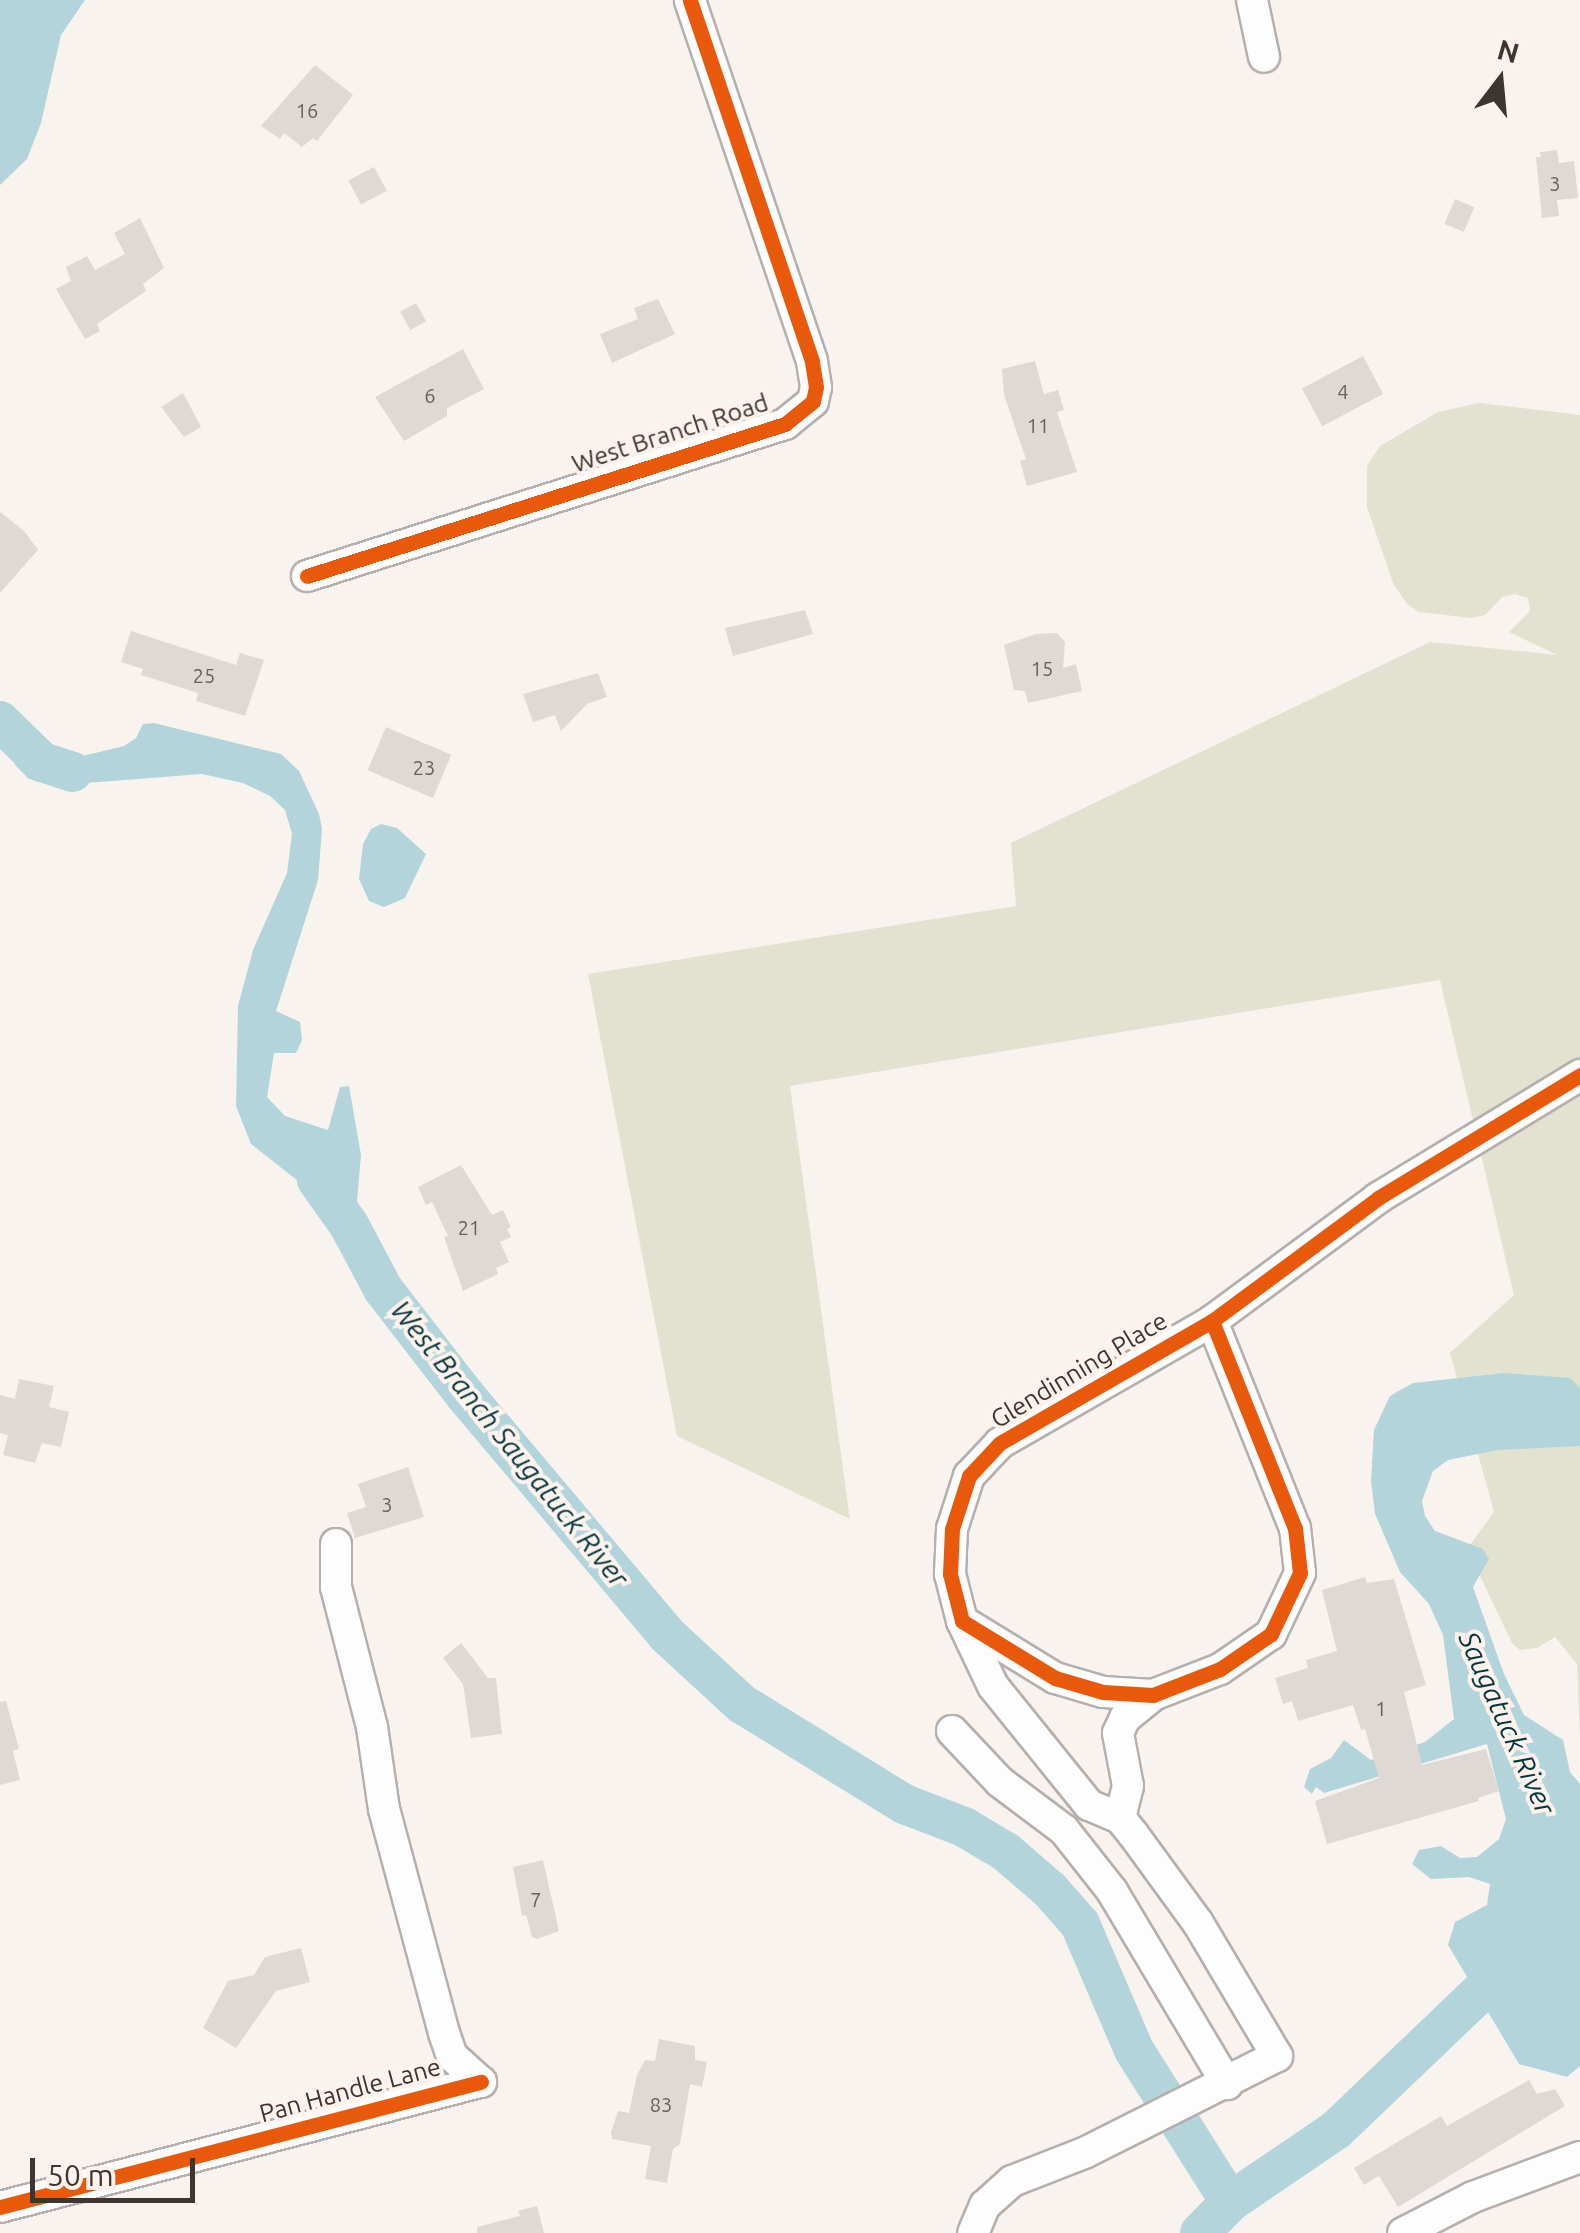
<!DOCTYPE html>
<style>
body{margin:0}
#map{position:relative;width:1580px;height:2233px;overflow:hidden;background:#f9f3f0;font-family:Ubuntu,sans-serif}
div>[style]{position:absolute}
[style*='--x']{left:calc(var(--x)*1px);top:calc(var(--y)*1px);width:calc(var(--w)*1px);rotate:calc(var(--a)*1deg)}
.green>*{inset:0;background:#e2e2d0}
.water>*{inset:0;background:#b3d4db}
.river>*{height:40px;margin:-20px;padding:0 20px;transform-origin:20px;border-radius:20px;background:#b3d4db}
.building>*{inset:0;background:#ded9d5;transform-origin:0 0}
.roads{filter:drop-shadow(2px 0 #b5b0ad) drop-shadow(-2px 0 #b5b0ad) drop-shadow(0 2px #b5b0ad) drop-shadow(0 -2px #b5b0ad)}
.minor>*{height:30px;margin:-15px;padding:0 15px;transform-origin:15px;border-radius:15px;background:#fefdfd}
.cycleway>*{height:15px;margin:-7.5px;padding:0 7.5px;transform-origin:7.5px;border-radius:7.5px;background:#e8590c}
span{translate:-50% -50%;white-space:nowrap;text-align:center;line-height:1.15;-webkit-text-stroke:8px #fdf2ec;paint-order:stroke}
.number-label{font-size:20px;color:#66605c}
.number-label span{-webkit-text-stroke-width:0}
.street-label{font-size:25px;color:#3c3531}
.water-label{font-size:28px;color:#05363f;font-style:italic}
.north{position:absolute;left:1450px;top:30px;width:100px;height:100px;-webkit-text-stroke:8px #fdf2ec;paint-order:stroke;rotate:16deg;font-size:28px;font-weight:700;line-height:40px;text-align:center;color:#3c3531}
.north::after{content:'';display:block;margin:auto;width:35px;height:45px;background:#3c3531;clip-path:polygon(50% 0,100% 100%,50% 72%,0 100%)}
.scale{position:absolute;left:30px;top:2158px;width:165px;height:45px;box-sizing:border-box;border:5px solid #3c3531;border-top:0;padding-left:12px;font-size:30px;line-height:35px;white-space:nowrap;color:#3c3531;-webkit-text-stroke:8px #fdf2ec;paint-order:stroke}
</style>
<div id="map">
<div class="green">
<i style="clip-path:polygon(1479px 403px,1580px 415px,1580px 1740px,1577px 1664px,1555px 1637px,1537px 1648px,1520px 1650px,1512px 1643px,1467px 1549px,1494px 1512px,1450px 1353px,1514px 1295px,1440px 980px,790px 1086px,850px 1519px,677px 1436px,588px 974px,1016px 906px,1011px 843px,1430px 642px,1557px 655px,1509px 632px,1530px 611px,1528px 598px,1515px 594px,1502px 597px,1485px 615px,1471px 618px,1419px 612px,1407px 604px,1393px 583px,1367px 507px,1367px 466px,1380px 446px,1438px 412px)"></i>
</div>
<div class="water">
<i style="clip-path:polygon(0 0,85px 0,61px 35px,41px 123px,27px 159px,0 185px)"></i>
<i style="clip-path:polygon(154px 723px,281px 754px,299px 771px,319px 814px,322px 829px,318px 880px,276px 1011px,300px 1022px,302px 1040px,296px 1053px,274px 1053px,267px 1097px,285px 1116px,328px 1130px,340px 1087px,349px 1086px,361px 1155px,357px 1201px,361px 1224px,335px 1228px,317px 1196px,251px 1144px,236px 1106px,238px 1006px,253px 950px,287px 873px,292px 834px,285px 810px,270px 796px,243px 783px,202px 774px,60px 785px,29px 779px,15px 765px,16px 756px,26px 749px,62px 761px,124px 746px,136px 738px,143px 724px)"></i>
<i style="clip-path:polygon(381px 824px,397px 828px,426px 854px,405px 898px,384px 907px,369px 901px,359px 879px,363px 844px,371px 829px)"></i>
<i style="clip-path:polygon(1505px 1373px,1570px 1378px,1580px 1388px,1580px 1446px,1498px 1450px,1448px 1460px,1433px 1471px,1422px 1501px,1425px 1516px,1435px 1531px,1483px 1549px,1489px 1559px,1473px 1587px,1504px 1674px,1524px 1715px,1563px 1740px,1570px 1772px,1580px 1784px,1580px 2066px,1567px 2077px,1519px 2064px,1448px 1945px,1455px 1922px,1487px 1905px,1490px 1884px,1469px 1877px,1431px 1879px,1412px 1864px,1419px 1850px,1441px 1846px,1460px 1858px,1477px 1857px,1499px 1839px,1506px 1819px,1487px 1744px,1324px 1793px,1316px 1787px,1312px 1794px,1304px 1787px,1310px 1769px,1331px 1758px,1344px 1740px,1371px 1760px,1425px 1742px,1454px 1719px,1443px 1635px,1429px 1604px,1400px 1572px,1375px 1514px,1371px 1481px,1374px 1430px,1390px 1396px,1413px 1383px)"></i>
</div>
<div class="river">
<i style="--x:0;--y:721;--w:59;--a:44.3"></i>
<i style="--x:42;--y:762;--w:32;--a:18"></i>
<i style="--x:317;--y:1180;--w:55;--a:54.6"></i>
<i style="--x:349;--y:1225;--w:72;--a:62"></i>
<i style="--x:383;--y:1289;--w:134;--a:52.3"></i>
<i style="--x:465;--y:1395;--w:315;--a:49.9"></i>
<i style="--x:668;--y:1636;--w:100;--a:42.6"></i>
<i style="--x:742;--y:1704;--w:190;--a:31.7"></i>
<i style="--x:904;--y:1804;--w:64;--a:21"></i>
<i style="--x:964;--y:1827;--w:49;--a:30.8"></i>
<i style="--x:1006;--y:1852;--w:58;--a:40.8"></i>
<i style="--x:1050;--y:1890;--w:45;--a:48.6"></i>
<i style="--x:1080;--y:1924;--w:137;--a:66.8"></i>
<i style="--x:1134;--y:2050;--w:180;--a:57.7"></i>
<i style="--x:1200;--y:2233;--w:43;--a:-45.9"></i>
<i style="--x:1230;--y:2202;--w:128;--a:-34.2"></i>
<i style="--x:1336;--y:2130;--w:282;--a:-43.7"></i>
<i style="--x:1540;--y:1935;--w:65;--a:-51.9"></i>
</div>
<div class="building">
<i style="clip-path:polygon(315px 65px,353px 95px,317px 141px,313px 138px,302px 147px,284px 133px,280px 139px,261px 126px)"></i>
<i style="clip-path:polygon(1557px 150px,1559px 163px,1574px 161px,1578px 198px,1557px 200px,1559px 216px,1542px 218px,1536px 157px,1541px 157px,1540px 152px)"></i>
<i style="left:374px;top:167px;width:27px;height:29px;rotate:62deg"></i>
<i style="left:1455px;top:199px;width:21px;height:27px;rotate:23deg"></i>
<i style="clip-path:polygon(140px 218px,164px 268px,143px 284px,146px 291px,97px 324px,100px 331px,85px 339px,56px 289px,71px 281px,66px 267px,87px 256px,95px 270px,125px 254px,114px 233px)"></i>
<i style="clip-path:polygon(658px 299px,675px 334px,612px 363px,600px 334px,638px 319px,634px 308px)"></i>
<i style="left:416px;top:303px;width:21px;height:18px;rotate:61deg"></i>
<i style="clip-path:polygon(463px 349px,484px 389px,447px 408px,447px 416px,404px 441px,375px 397px)"></i>
<i style="left:1363px;top:356px;width:43px;height:69px;rotate:62deg"></i>
<i style="clip-path:polygon(1035px 361px,1044px 394px,1058px 390px,1064px 410px,1057px 412px,1077px 472px,1027px 486px,1020px 461px,1026px 459px,1004px 395px,1002px 369px)"></i>
<i style="clip-path:polygon(183px 393px,201px 427px,184px 437px,161px 407px)"></i>
<i style="clip-path:polygon(0 512px,24px 531px,38px 550px,0 593px)"></i>
<i style="clip-path:polygon(805px 610px,813px 634px,733px 656px,725px 628px)"></i>
<i style="clip-path:polygon(131px 631px,236px 665px,240px 653px,264px 660px,245px 716px,196px 701px,198px 693px,141px 675px,143px 669px,121px 662px)"></i>
<i style="clip-path:polygon(1057px 633px,1065px 642px,1063px 668px,1076px 664px,1082px 691px,1028px 703px,1025px 691px,1014px 690px,1004px 645px,1036px 634px)"></i>
<i style="clip-path:polygon(598px 673px,607px 697px,587px 704px,561px 731px,555px 715px,533px 722px,523px 694px)"></i>
<i style="left:386px;top:727px;width:71px;height:47px;rotate:23deg"></i>
<i style="clip-path:polygon(461px 1165px,492px 1215px,503px 1210px,511px 1227px,507px 1229px,511px 1237px,500px 1242px,509px 1262px,496px 1268px,498px 1274px,463px 1291px,444px 1237px,448px 1236px,432px 1202px,426px 1205px,418px 1187px)"></i>
<i style="clip-path:polygon(19px 1379px,54px 1386px,49px 1407px,69px 1412px,61px 1447px,42px 1443px,35px 1463px,3px 1455px,8px 1435px,0 1433px,0 1395px,15px 1399px)"></i>
<i style="clip-path:polygon(408px 1467px,424px 1517px,355px 1538px,347px 1513px,366px 1507px,358px 1484px)"></i>
<i style="clip-path:polygon(1365px 1577px,1367px 1583px,1394px 1579px,1426px 1685px,1404px 1692px,1422px 1765px,1486px 1749px,1499px 1791px,1478px 1798px,1479px 1801px,1327px 1844px,1315px 1801px,1379px 1778px,1365px 1729px,1361px 1730px,1353px 1705px,1298px 1721px,1292px 1701px,1283px 1704px,1275px 1678px,1308px 1668px,1306px 1660px,1337px 1651px,1322px 1590px)"></i>
<i style="clip-path:polygon(461px 1643px,488px 1678px,496px 1678px,502px 1734px,471px 1738px,463px 1684px,443px 1658px)"></i>
<i style="clip-path:polygon(6px 1701px,19px 1749px,13px 1751px,20px 1780px,0 1785px,0 1702px)"></i>
<i style="clip-path:polygon(543px 1860px,559px 1931px,537px 1939px,532px 1937px,526px 1915px,522px 1916px,513px 1867px)"></i>
<i style="clip-path:polygon(301px 1948px,310px 1982px,276px 1991px,236px 2048px,203px 2028px,228px 1981px,254px 1975px,265px 1957px)"></i>
<i style="clip-path:polygon(659px 2039px,695px 2046px,695px 2060px,707px 2062px,702px 2087px,690px 2084px,680px 2144px,673px 2149px,667px 2183px,645px 2179px,651px 2146px,612px 2139px,611px 2132px,618px 2111px,629px 2113px,637px 2075px,645px 2060px,655px 2061px)"></i>
<i style="clip-path:polygon(1529px 2080px,1537px 2094px,1555px 2089px,1565px 2106px,1398px 2207px,1379px 2176px,1364px 2185px,1354px 2168px,1441px 2116px,1447px 2126px)"></i>
<i style="clip-path:polygon(537px 2206px,544px 2233px,477px 2233px,477px 2227px,520px 2216px,518px 2211px)"></i>
</div>
<div class="roads">
<div class="minor">
<i style="--x:1252;--y:0;--w:58;--a:78.1"></i>
<i style="--x:307;--y:576;--w:502;--a:-17.64"></i>
<i style="--x:785;--y:424;--w:36;--a:-39"></i>
<i style="--x:813;--y:401;--w:14;--a:-78"></i>
<i style="--x:816;--y:387;--w:26;--a:-99"></i>
<i style="--x:812;--y:361;--w:381;--a:-108.7"></i>
<i style="--x:1212;--y:1321;--w:223;--a:68.2"></i>
<i style="--x:1295;--y:1528;--w:45;--a:83.7"></i>
<i style="--x:1300;--y:1573;--w:68;--a:115.4"></i>
<i style="--x:1271;--y:1634;--w:62;--a:145.5"></i>
<i style="--x:1220;--y:1669;--w:72;--a:158.8"></i>
<i style="--x:1153;--y:1695;--w:50;--a:-176.6"></i>
<i style="--x:1103;--y:1692;--w:50;--a:-163.7"></i>
<i style="--x:1055;--y:1678;--w:109;--a:-148.5"></i>
<i style="--x:962;--y:1621;--w:49;--a:-104.3"></i>
<i style="--x:950;--y:1574;--w:45;--a:-87.5"></i>
<i style="--x:952;--y:1529;--w:56;--a:-72.2"></i>
<i style="--x:969;--y:1476;--w:45;--a:-46.8"></i>
<i style="--x:1000;--y:1443;--w:245;--a:-29.9"></i>
<i style="--x:1212;--y:1321;--w:207;--a:-36.5"></i>
<i style="--x:1378;--y:1198;--w:237;--a:-31.3"></i>
<i style="--x:336;--y:1544;--w:43;--a:90"></i>
<i style="--x:336;--y:1587;--w:145;--a:75.6"></i>
<i style="--x:372;--y:1727;--w:83;--a:81.7"></i>
<i style="--x:384;--y:1809;--w:232;--a:75"></i>
<i style="--x:444;--y:2033;--w:24;--a:71"></i>
<i style="--x:452;--y:2056;--w:39;--a:42"></i>
<i style="--x:962;--y:1621;--w:72;--a:64.5"></i>
<i style="--x:993;--y:1686;--w:153;--a:51.1"></i>
<i style="--x:1089;--y:1805;--w:34;--a:23"></i>
<i style="--x:1120;--y:1818;--w:21;--a:51"></i>
<i style="--x:1133;--y:1834;--w:110;--a:53.9"></i>
<i style="--x:1198;--y:1923;--w:155;--a:59.3"></i>
<i style="--x:1277;--y:2056;--w:216;--a:153.3"></i>
<i style="--x:1084;--y:2153;--w:77;--a:158.7"></i>
<i style="--x:1012;--y:2181;--w:36;--a:138"></i>
<i style="--x:985;--y:2205;--w:30;--a:113"></i>
<i style="--x:952;--y:1731;--w:70;--a:46.7"></i>
<i style="--x:1000;--y:1782;--w:80;--a:36.9"></i>
<i style="--x:1064;--y:1830;--w:78;--a:51.8"></i>
<i style="--x:1112;--y:1891;--w:225;--a:59.2"></i>
<i style="--x:1120;--y:1818;--w:33;--a:-76"></i>
<i style="--x:1128;--y:1786;--w:54;--a:-100.7"></i>
<i style="--x:1118;--y:1733;--w:17;--a:-65"></i>
<i style="--x:1125;--y:1718;--w:36;--a:-39"></i>
<i style="--x:0;--y:2207;--w:497;--a:-14.6"></i>
<i style="--x:1403;--y:2233;--w:79;--a:-27.2"></i>
<i style="--x:1473;--y:2197;--w:114;--a:-20.5"></i>
</div>
</div>
<div class="cycleway">
<i style="--x:307;--y:576;--w:502;--a:-17.64"></i>
<i style="--x:785;--y:424;--w:36;--a:-39"></i>
<i style="--x:813;--y:401;--w:14;--a:-78"></i>
<i style="--x:816;--y:387;--w:26;--a:-99"></i>
<i style="--x:812;--y:361;--w:381;--a:-108.7"></i>
<i style="--x:1212;--y:1321;--w:223;--a:68.2"></i>
<i style="--x:1295;--y:1528;--w:45;--a:83.7"></i>
<i style="--x:1300;--y:1573;--w:68;--a:115.4"></i>
<i style="--x:1271;--y:1634;--w:62;--a:145.5"></i>
<i style="--x:1220;--y:1669;--w:72;--a:158.8"></i>
<i style="--x:1153;--y:1695;--w:50;--a:-176.6"></i>
<i style="--x:1103;--y:1692;--w:50;--a:-163.7"></i>
<i style="--x:1055;--y:1678;--w:109;--a:-148.5"></i>
<i style="--x:962;--y:1621;--w:49;--a:-104.3"></i>
<i style="--x:950;--y:1574;--w:45;--a:-87.5"></i>
<i style="--x:952;--y:1529;--w:56;--a:-72.2"></i>
<i style="--x:969;--y:1476;--w:45;--a:-46.8"></i>
<i style="--x:1000;--y:1443;--w:245;--a:-29.9"></i>
<i style="--x:1212;--y:1321;--w:207;--a:-36.5"></i>
<i style="--x:1378;--y:1198;--w:237;--a:-31.3"></i>
<i style="--x:0;--y:2207;--w:497;--a:-14.6"></i>
</div>
<div class="number-label">
<span style="left:307px;top:110px">16</span>
<span style="left:1555px;top:183px">3</span>
<span style="left:1343px;top:391px">4</span>
<span style="left:430px;top:395px">6</span>
<span style="left:1038px;top:425px">11</span>
<span style="left:1042px;top:668px">15</span>
<span style="left:204px;top:675px">25</span>
<span style="left:424px;top:767px">23</span>
<span style="left:469px;top:1227px">21</span>
<span style="left:387px;top:1504px">3</span>
<span style="left:1381px;top:1708px">1</span>
<span style="left:536px;top:1899px">7</span>
<span style="left:661px;top:2104px">83</span>
</div>
<div class="street-label">
<span style="left:670px;top:433px;rotate:-18deg">West Branch Road</span>
<span style="left:1079px;top:1370px;rotate:-31deg">Glendinning Place</span>
<span style="left:350px;top:2090px;rotate:-15deg">Pan Handle Lane</span>
</div>
<div class="water-label">
<span style="left:510px;top:1444px;rotate:51deg">West Branch Saugatuck River</span>
<span style="left:1507px;top:1723px;rotate:66deg">Saugatuck River</span>
</div>
<div class="north">N</div>
<div class="scale">50 m</div>
</div>
